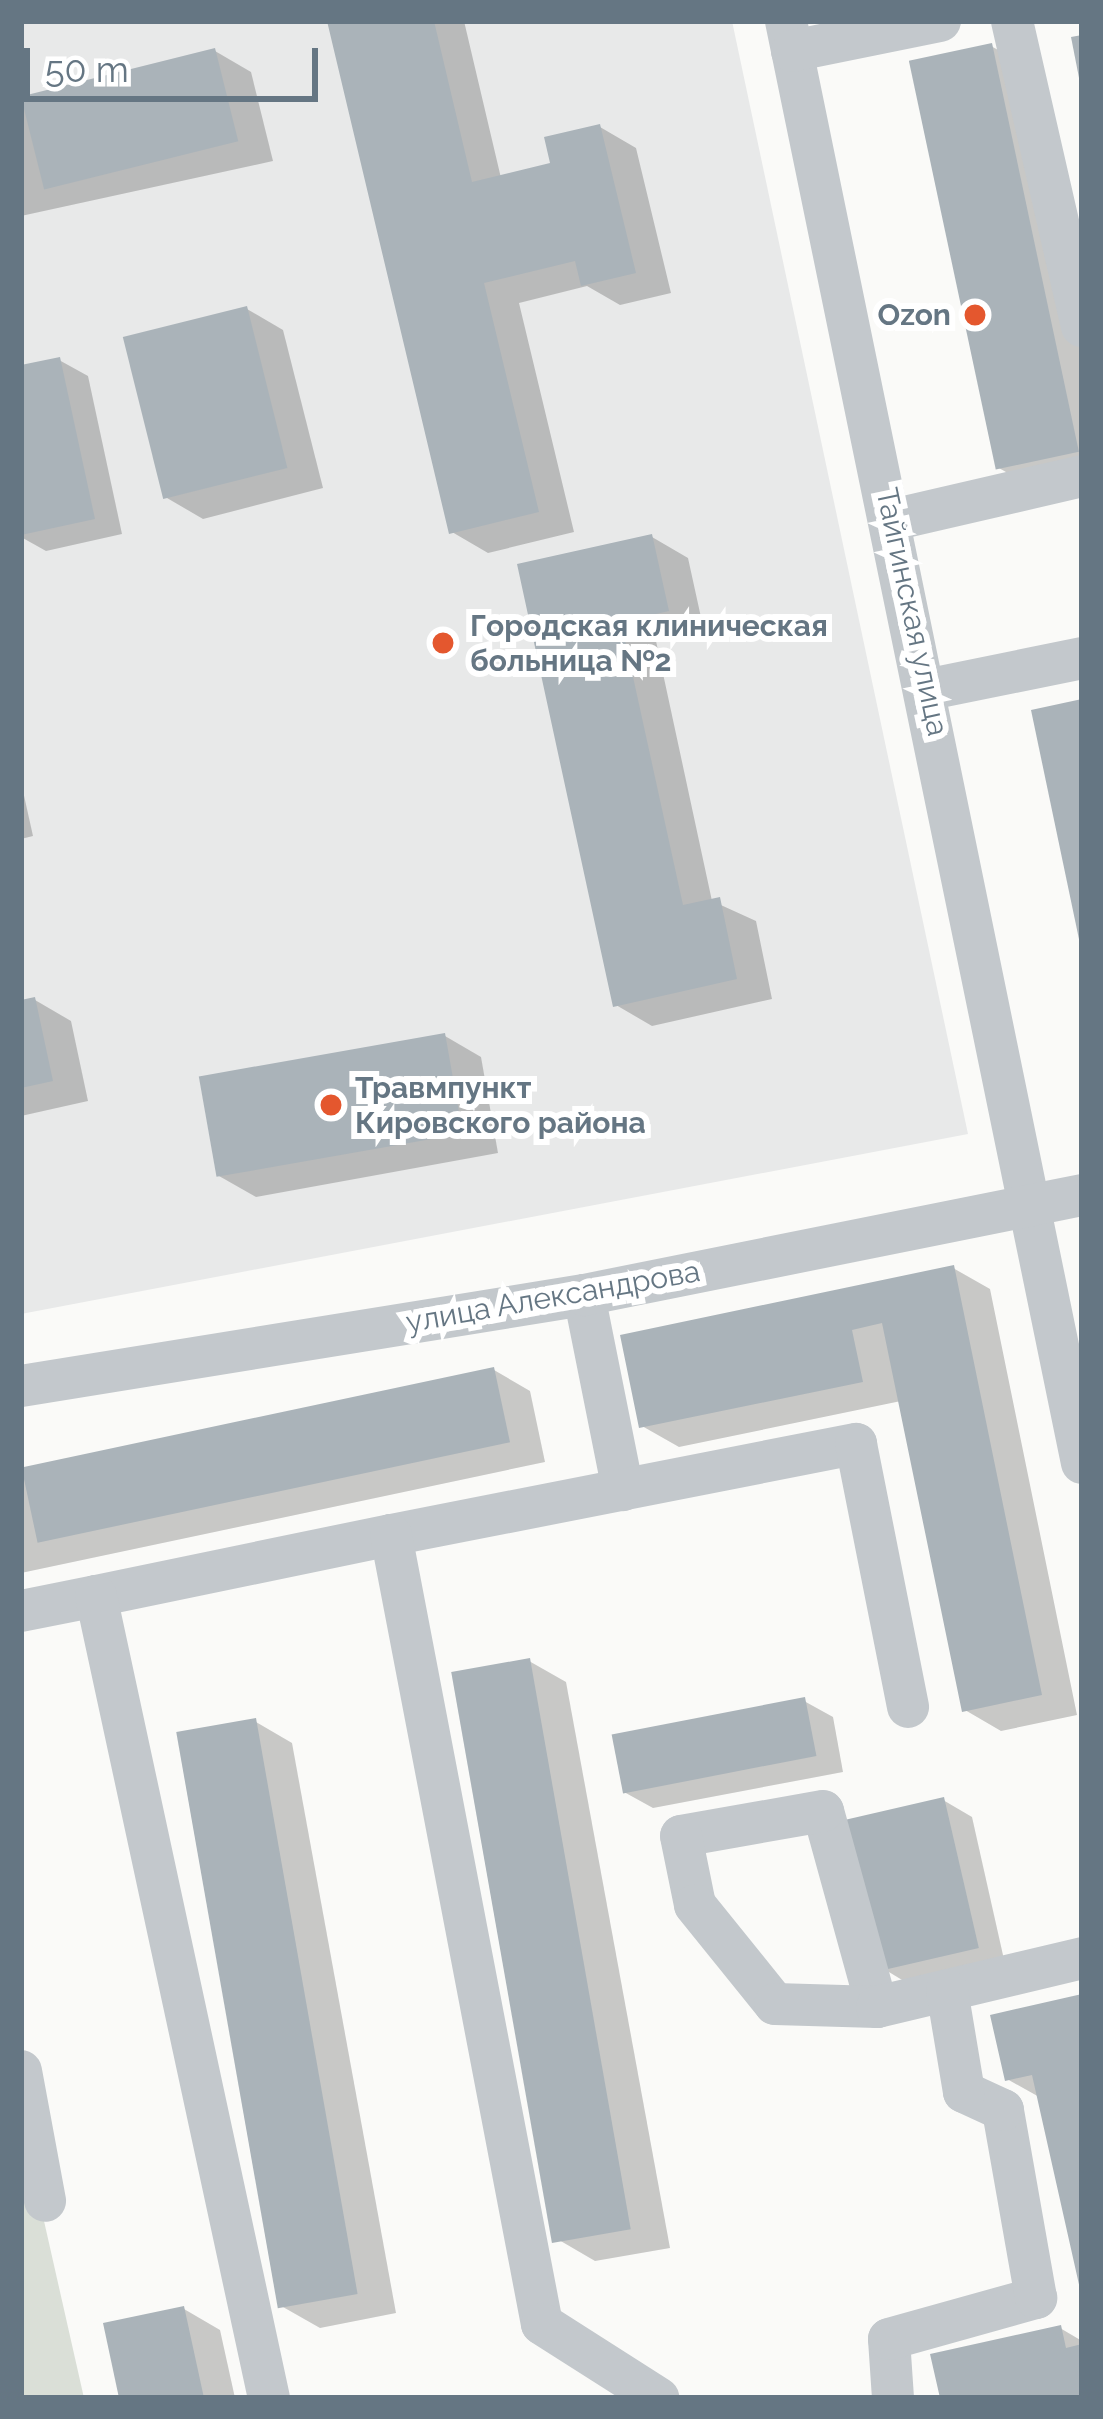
<!DOCTYPE html>
<meta charset="utf-8">
<style>
body{margin:0}
#map{position:relative;width:1103px;height:2419px;overflow:hidden;background:#fafaf8;font-family:Raleway,sans-serif}
div>[style]{position:absolute}
[style*='--x']{left:calc(var(--x)*1px);top:calc(var(--y)*1px);width:calc(var(--w)*1px);rotate:calc(var(--a)*1deg)}
.built>*{inset:0;background:#e8e9e9}
.green>*{inset:0;background:#dadfd7}
.shadow>*{inset:0;background:#0003}
.building>*{inset:0;background:#aab3b9;transform-origin:0 0}
.minor>*{height:42px;margin:-21px;padding:0 21px;transform-origin:21px;border-radius:21px;background:#c3c8cc}
.dots>*{width:33px;height:33px;translate:-50% -50%;box-sizing:border-box;border:6px solid #fff;border-radius:50%}
span{translate:-50% -50%;white-space:nowrap;text-align:center;line-height:1.15;-webkit-text-stroke:12px #fff;paint-order:stroke}
.poi-label{font-size:30px;color:#657683;font-weight:700}
.right{translate:-100% -50%;text-align:right}
.left{translate:0 -50%;text-align:left}
.street-label{font-size:30px;color:#657683}
.frame{position:absolute;inset:0;border:24px solid #657683;pointer-events:none}
.scale{position:absolute;left:24px;top:48px;width:294px;height:54px;box-sizing:border-box;border:6px solid #657683;border-top:0;padding-left:15px;font-size:36px;line-height:42px;white-space:nowrap;color:#657683;-webkit-text-stroke:9px #fff;paint-order:stroke}
</style>
<div id="map">
<div class="built">
<i style="clip-path:polygon(21px 21px,732px 21px,968px 1134px,21px 1314px)"></i>
</div>
<div class="green">
<i style="clip-path:polygon(23px 2128px,84px 2398px,21px 2398px)"></i>
</div>
<div class="shadow">
<i style="clip-path:polygon(330px 21px,464px 21px,501px 178px,553px 165px,600px 127px,636px 148px,671px 293px,620px 305px,587px 286px,519px 303px,574px 532px,488px 553px,452px 532px)"></i>
<i style="clip-path:polygon(991px 46px,1028px 67px,1082px 320px,1082px 479px,1035px 489px,999px 468px)"></i>
<i style="clip-path:polygon(215px 51px,251px 72px,273px 161px,21px 216px,21px 100px)"></i>
<i style="clip-path:polygon(247px 309px,283px 330px,323px 488px,203px 519px,167px 498px)"></i>
<i style="clip-path:polygon(59px 360px,88px 376px,122px 534px,46px 551px,21px 537px,21px 368px)"></i>
<i style="clip-path:polygon(652px 537px,688px 558px,704px 631px,656px 641px,712px 901px,756px 921px,772px 999px,652px 1026px,616px 1005px,521px 566px)"></i>
<i style="clip-path:polygon(21px 782px,33px 836px,21px 839px)"></i>
<i style="clip-path:polygon(35px 1000px,71px 1021px,88px 1101px,21px 1116px,21px 1003px)"></i>
<i style="clip-path:polygon(445px 1036px,481px 1057px,498px 1153px,256px 1197px,219px 1176px)"></i>
<i style="clip-path:polygon(953px 1268px,990px 1289px,1077px 1715px,1001px 1731px,965px 1710px,901px 1401px,679px 1447px,642px 1426px)"></i>
<i style="clip-path:polygon(494px 1370px,530px 1391px,545px 1462px,21px 1573px,21px 1470px)"></i>
<i style="clip-path:polygon(529px 1661px,566px 1682px,670px 2248px,595px 2261px,559px 2240px)"></i>
<i style="clip-path:polygon(804px 1701px,833px 1717px,843px 1772px,653px 1808px,624px 1792px)"></i>
<i style="clip-path:polygon(256px 1722px,292px 1743px,396px 2313px,320px 2328px,283px 2307px)"></i>
<i style="clip-path:polygon(943px 1800px,972px 1817px,1005px 1964px,912px 1986px,884px 1969px)"></i>
<i style="clip-path:polygon(1082px 1997px,1082px 2284px,1041px 2098px,1007px 2079px)"></i>
<i style="clip-path:polygon(184px 2309px,220px 2330px,235px 2398px,122px 2398px)"></i>
<i style="clip-path:polygon(1060px 2328px,1082px 2341px,1082px 2398px,943px 2398px)"></i>
</div>
<div class="building">
<i style="clip-path:polygon(327px 21px,434px 21px,472px 182px,550px 163px,544px 137px,600px 124px,636px 273px,581px 286px,575px 261px,484px 283px,539px 512px,449px 534px)"></i>
<i style="clip-path:polygon(1082px 35px,1082px 82px,1080px 83px,1071px 37px)"></i>
<i style="left:992px;top:43px;width:418px;height:85px;rotate:78deg"></i>
<i style="left:215px;top:48px;width:96px;height:200px;rotate:76deg"></i>
<i style="left:247px;top:306px;width:167px;height:128px;rotate:76deg"></i>
<i style="clip-path:polygon(60px 357px,95px 519px,21px 535px,21px 365px)"></i>
<i style="clip-path:polygon(652px 534px,669px 611px,621px 622px,683px 905px,720px 897px,737px 979px,613px 1007px,517px 564px)"></i>
<i style="clip-path:polygon(1082px 699px,1082px 944px,1080px 944px,1031px 710px)"></i>
<i style="clip-path:polygon(35px 997px,53px 1081px,21px 1088px,21px 1000px)"></i>
<i style="left:445px;top:1033px;width:102px;height:250px;rotate:80deg"></i>
<i style="clip-path:polygon(954px 1265px,1042px 1695px,962px 1712px,882px 1323px,852px 1330px,863px 1382px,639px 1428px,620px 1335px)"></i>
<i style="left:494px;top:1367px;width:77px;height:483px;rotate:78deg"></i>
<i style="left:530px;top:1658px;width:580px;height:80px;rotate:80deg"></i>
<i style="left:805px;top:1697px;width:60px;height:197px;rotate:79deg"></i>
<i style="left:256px;top:1718px;width:585px;height:81px;rotate:80deg"></i>
<i style="left:944px;top:1797px;width:155px;height:101px;rotate:77deg"></i>
<i style="clip-path:polygon(1082px 1994px,1082px 2289px,1080px 2289px,1032px 2075px,1005px 2081px,990px 2015px)"></i>
<i style="clip-path:polygon(184px 2306px,204px 2398px,119px 2398px,103px 2323px)"></i>
<i style="clip-path:polygon(1061px 2325px,1066px 2348px,1082px 2344px,1082px 2398px,940px 2398px,930px 2354px)"></i>
</div>
<div class="minor">
<i style="--x:786;--y:21;--w:1472;--a:78.4"></i>
<i style="--x:1012;--y:21;--w:313;--a:77.1"></i>
<i style="--x:792;--y:51;--w:151;--a:-11.5"></i>
<i style="--x:892;--y:520;--w:195;--a:-13"></i>
<i style="--x:930;--y:689;--w:155;--a:-11.5"></i>
<i style="--x:584;--y:1295;--w:199;--a:78.7"></i>
<i style="--x:21;--y:1386;--w:570;--a:-9.18"></i>
<i style="--x:584;--y:1295;--w:508;--a:-11.35"></i>
<i style="--x:391;--y:1535;--w:474;--a:-11.1"></i>
<i style="--x:856;--y:1444;--w:268;--a:78.8"></i>
<i style="--x:96;--y:1596;--w:301;--a:-11.7"></i>
<i style="--x:391;--y:1535;--w:803;--a:79.17"></i>
<i style="--x:542;--y:2324;--w:138;--a:32.5"></i>
<i style="--x:21;--y:1611;--w:76;--a:-11.3"></i>
<i style="--x:96;--y:1596;--w:820;--a:77.83"></i>
<i style="--x:877;--y:2007;--w:203;--a:-105.4"></i>
<i style="--x:823;--y:1811;--w:144;--a:170"></i>
<i style="--x:681;--y:1836;--w:70;--a:78.5"></i>
<i style="--x:695;--y:1905;--w:127;--a:51.1"></i>
<i style="--x:775;--y:2004;--w:102;--a:1.7"></i>
<i style="--x:877;--y:2007;--w:211;--a:-13.4"></i>
<i style="--x:21;--y:2071;--w:132;--a:79.5"></i>
<i style="--x:893;--y:2398;--w:59;--a:-93.9"></i>
<i style="--x:889;--y:2339;--w:153;--a:-15.6"></i>
<i style="--x:1036;--y:2298;--w:191;--a:-100"></i>
<i style="--x:1003;--y:2110;--w:43;--a:-155.2"></i>
<i style="--x:964;--y:2092;--w:103;--a:-99.5"></i>
</div>
<div class="dots">
<i style="left:975px;top:315px;background:#e4572e"></i>
<i style="left:443px;top:643px;background:#e4572e"></i>
<i style="left:331px;top:1105px;background:#e4572e"></i>
</div>
<div class="poi-label">
<span class="right" style="left:951px;top:315px">Ozon</span>
<span class="left" style="left:470px;top:643px">Городская клиническая<br>больница №2</span>
<span class="left" style="left:355px;top:1105px">Травмпункт<br>Кировского района</span>
</div>
<div class="street-label">
<span style="left:912px;top:612px;rotate:78deg">Тайгинская улица</span>
<span style="left:553px;top:1297px;rotate:-10deg">улица Александрова</span>
</div>
<div class="frame"></div>
<div class="scale">50 m</div>
</div>
